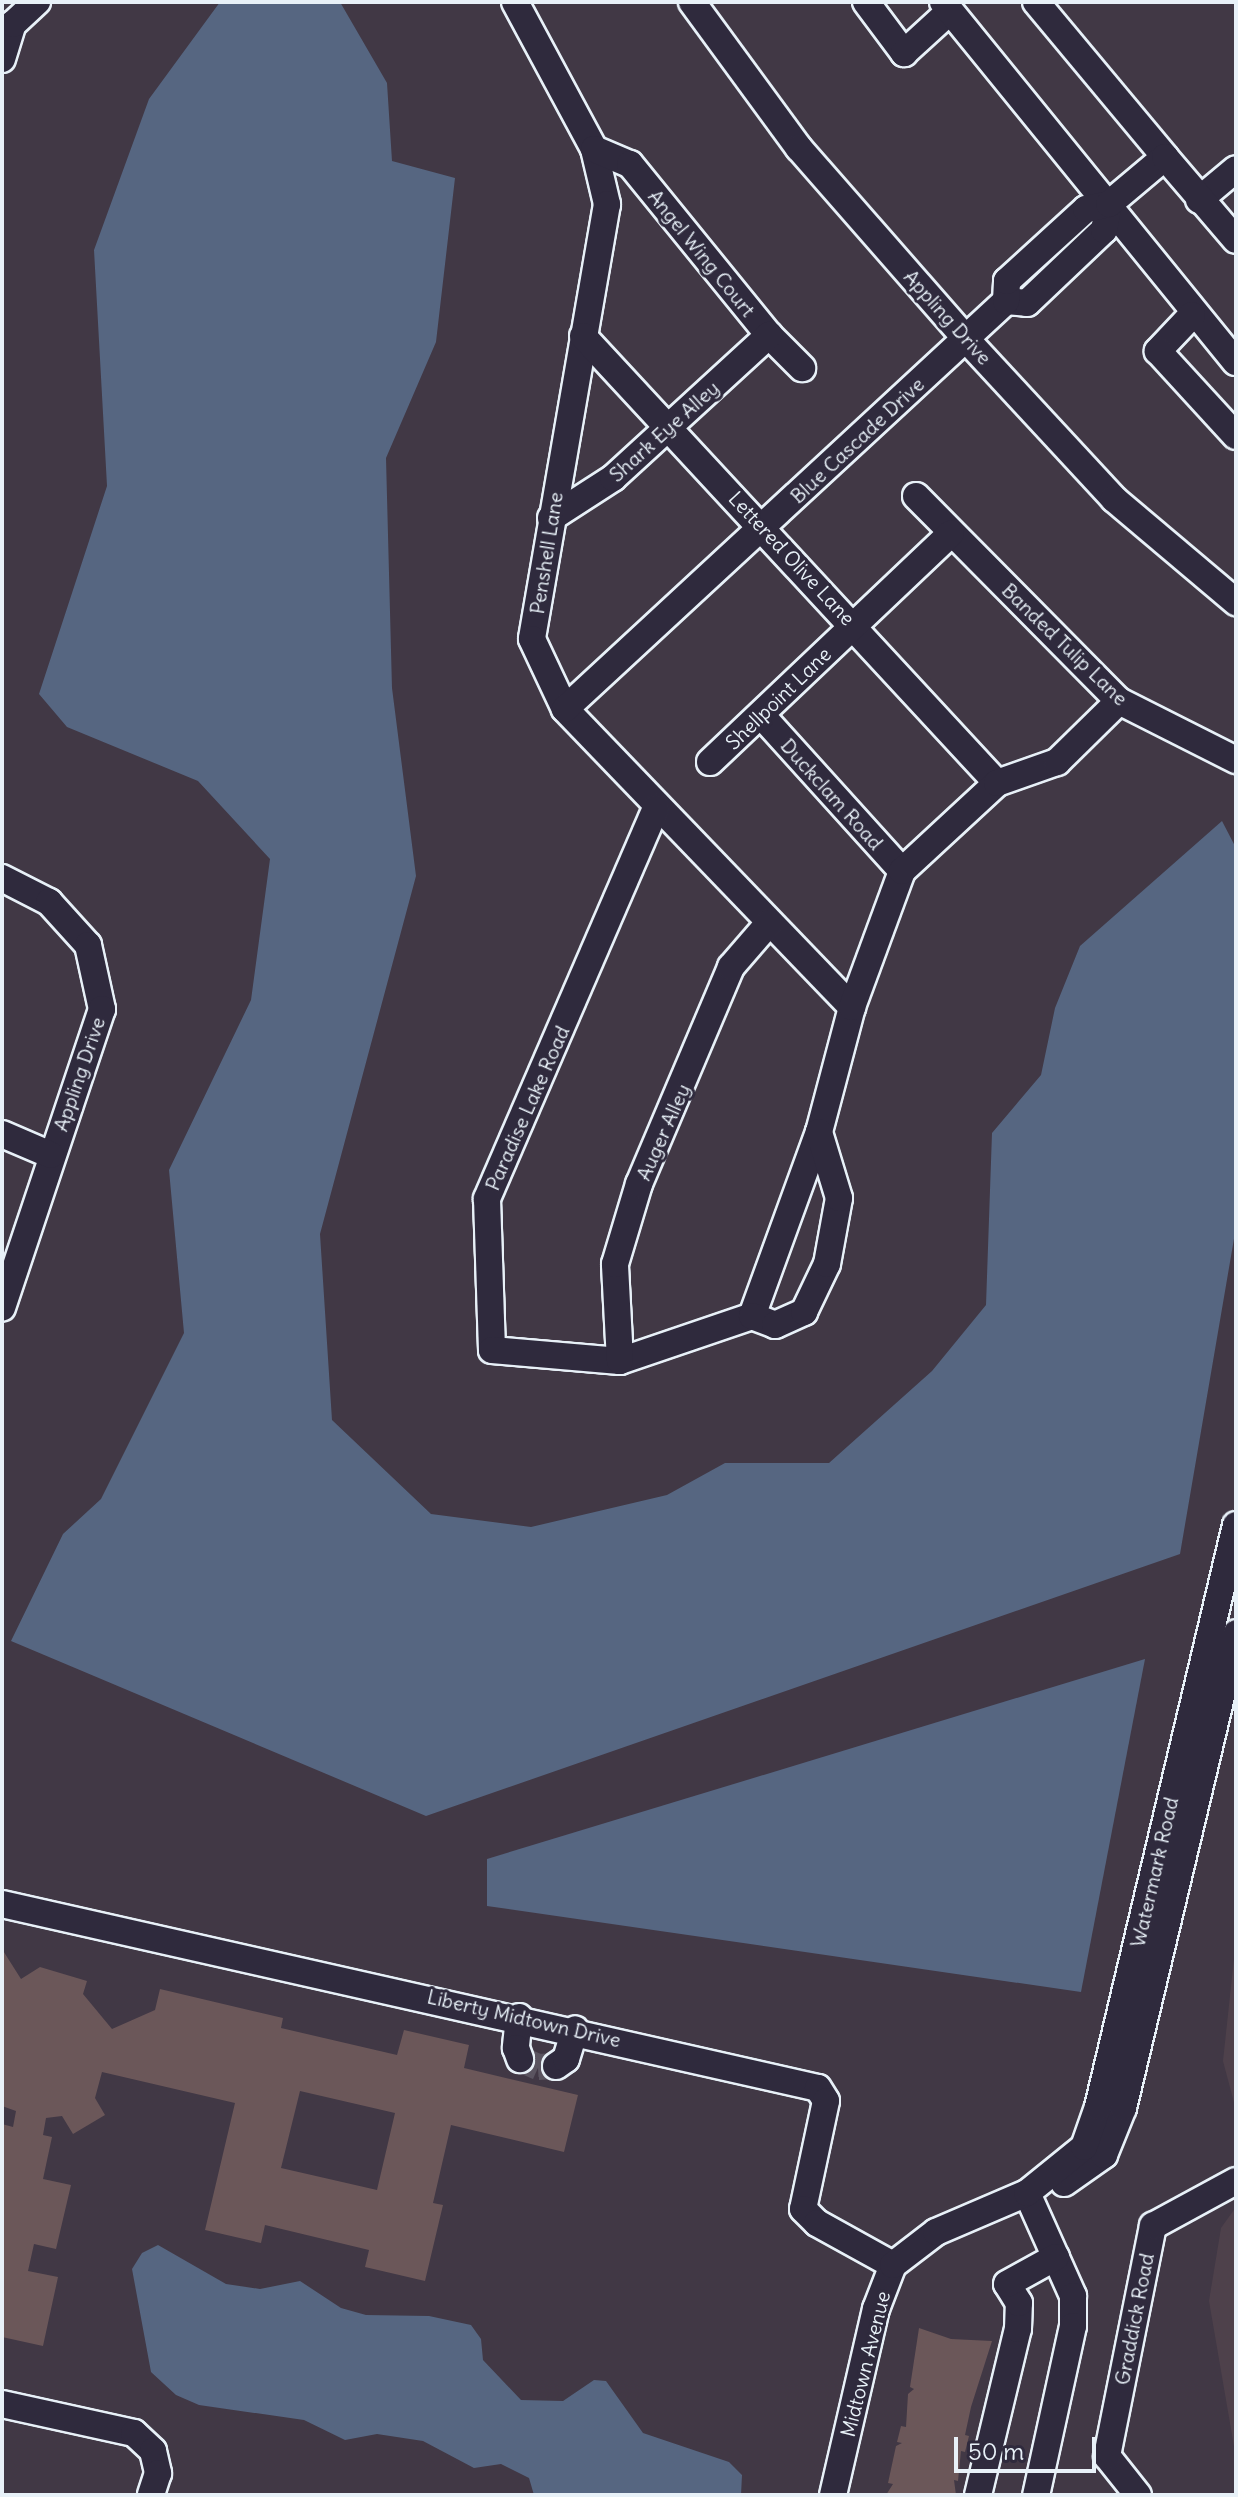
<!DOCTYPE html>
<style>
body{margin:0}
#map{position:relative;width:1238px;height:2497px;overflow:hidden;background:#413845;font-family:Delius,sans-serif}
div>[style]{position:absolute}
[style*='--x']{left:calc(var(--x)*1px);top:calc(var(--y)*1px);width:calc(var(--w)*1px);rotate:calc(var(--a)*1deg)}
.built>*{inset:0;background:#4e414b}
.water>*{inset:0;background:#566681}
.building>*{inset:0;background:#6b5759}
.minor-tunnel>*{height:26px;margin-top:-13px;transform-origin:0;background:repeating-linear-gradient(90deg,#5a5460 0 26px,transparent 0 39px)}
.roads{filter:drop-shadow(2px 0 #e8f1f8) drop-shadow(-2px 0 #e8f1f8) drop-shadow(0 2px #e8f1f8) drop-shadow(0 -2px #e8f1f8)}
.minor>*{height:26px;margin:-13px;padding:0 13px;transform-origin:13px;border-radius:13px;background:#2f2a3d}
span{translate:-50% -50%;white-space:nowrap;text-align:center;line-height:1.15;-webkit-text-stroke:6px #2f2a3d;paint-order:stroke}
.street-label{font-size:20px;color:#e8f1f8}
.frame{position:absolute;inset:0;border:4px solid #e8f1f8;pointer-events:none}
.scale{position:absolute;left:954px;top:2437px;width:142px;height:36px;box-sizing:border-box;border:4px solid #e8f1f8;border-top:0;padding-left:10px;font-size:24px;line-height:28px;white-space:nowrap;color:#e8f1f8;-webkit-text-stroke:6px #2f2a3d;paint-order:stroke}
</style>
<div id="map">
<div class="built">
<i style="clip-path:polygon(1236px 1940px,1236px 2110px,1223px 2061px)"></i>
<i style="clip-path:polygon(1236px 2207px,1236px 2458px,1209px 2301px,1221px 2228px)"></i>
</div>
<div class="water">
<i style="clip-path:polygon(220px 2px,340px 2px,387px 83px,392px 161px,455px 178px,436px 342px,386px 458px,392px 688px,416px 876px,320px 1234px,332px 1420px,431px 1514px,531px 1527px,667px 1495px,725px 1463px,829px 1463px,932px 1371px,986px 1305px,992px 1133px,1041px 1075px,1055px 1008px,1080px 946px,1222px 821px,1236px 848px,1236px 1227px,1180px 1554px,426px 1816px,11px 1641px,63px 1534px,101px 1499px,184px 1333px,169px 1170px,251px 1000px,270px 859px,198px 781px,67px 727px,39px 694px,107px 486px,94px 250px,149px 99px)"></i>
<i style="clip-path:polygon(1145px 1659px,1081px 1992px,487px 1906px,487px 1859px)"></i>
<i style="clip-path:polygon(158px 2245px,226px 2284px,260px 2289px,300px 2281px,341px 2308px,366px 2315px,429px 2316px,471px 2325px,481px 2339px,483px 2360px,521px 2400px,563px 2401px,594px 2380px,606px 2381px,643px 2433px,729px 2462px,742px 2475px,741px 2495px,534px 2495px,529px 2478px,501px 2464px,474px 2468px,423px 2441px,377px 2434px,345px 2440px,304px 2420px,199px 2405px,176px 2395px,151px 2372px,132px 2269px,142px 2253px)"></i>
</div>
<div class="building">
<i style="clip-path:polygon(evenodd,2px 1949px,21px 1979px,40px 1967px,87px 1981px,83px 1994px,112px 2029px,155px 2010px,160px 1989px,283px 2018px,281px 2028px,397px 2055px,404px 2030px,469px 2045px,464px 2068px,578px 2095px,564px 2152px,451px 2125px,433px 2203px,443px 2205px,425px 2281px,365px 2267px,369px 2250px,265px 2225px,261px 2243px,205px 2230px,235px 2103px,102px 2072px,95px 2098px,105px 2115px,73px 2134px,62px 2116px,46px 2118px,43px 2135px,52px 2137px,43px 2179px,71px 2185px,56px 2249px,34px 2244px,28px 2271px,58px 2277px,43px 2346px,2px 2337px,2px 2124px,13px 2127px,16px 2111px,2px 2106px,2px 1949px,300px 2091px,395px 2113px,377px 2190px,281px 2168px,300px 2091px)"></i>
<i style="clip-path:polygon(919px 2328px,951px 2339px,992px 2341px,971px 2407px,965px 2435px,969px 2436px,965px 2452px,961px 2451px,958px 2481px,954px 2480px,956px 2495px,886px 2495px,893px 2484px,888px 2483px,896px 2446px,902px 2443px,897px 2442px,901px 2426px,906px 2427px,908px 2394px,914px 2389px,910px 2387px)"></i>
</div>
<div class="minor-tunnel">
<i style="--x:520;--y:2059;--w:20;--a:24"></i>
<i style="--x:538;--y:2067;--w:18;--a:-3"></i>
</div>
<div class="roads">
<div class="minor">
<i style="--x:515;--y:2;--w:167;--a:61.7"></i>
<i style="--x:594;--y:149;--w:57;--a:76.7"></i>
<i style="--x:607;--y:204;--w:441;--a:99.8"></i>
<i style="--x:532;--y:639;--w:77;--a:64.8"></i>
<i style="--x:565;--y:709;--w:414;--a:46.1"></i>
<i style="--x:692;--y:2;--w:181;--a:53.8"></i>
<i style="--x:799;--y:148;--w:254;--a:48.8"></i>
<i style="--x:966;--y:339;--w:218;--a:47.2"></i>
<i style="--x:1114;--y:499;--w:160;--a:40.2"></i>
<i style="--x:866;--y:2;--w:64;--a:53.3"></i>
<i style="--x:904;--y:53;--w:62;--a:-42.4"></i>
<i style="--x:943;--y:2;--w:464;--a:50.9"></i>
<i style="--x:1036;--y:2;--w:202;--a:50.2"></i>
<i style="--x:2;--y:59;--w:37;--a:-73"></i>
<i style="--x:13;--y:24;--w:33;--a:-43"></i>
<i style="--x:594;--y:149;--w:39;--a:23"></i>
<i style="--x:630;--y:164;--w:220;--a:50.9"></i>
<i style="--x:769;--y:335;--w:47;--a:45"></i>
<i style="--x:1199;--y:200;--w:48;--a:-40"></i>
<i style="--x:1006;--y:301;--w:21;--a:5"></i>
<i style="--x:1027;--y:303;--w:106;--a:-43.5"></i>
<i style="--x:1104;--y:230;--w:26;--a:-79"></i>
<i style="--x:1192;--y:315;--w:50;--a:133.4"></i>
<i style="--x:1158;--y:351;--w:115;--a:47.5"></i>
<i style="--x:583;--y:336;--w:609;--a:47.19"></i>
<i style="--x:916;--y:496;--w:289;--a:45.3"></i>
<i style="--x:1119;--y:701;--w:131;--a:26.8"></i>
<i style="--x:551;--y:518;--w:74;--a:-32.8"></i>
<i style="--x:613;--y:478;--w:212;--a:-42.5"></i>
<i style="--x:565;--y:709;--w:601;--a:-42.77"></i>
<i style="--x:1006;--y:301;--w:20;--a:-87"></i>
<i style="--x:1007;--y:281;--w:107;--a:-42.3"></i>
<i style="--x:1086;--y:209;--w:24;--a:-12"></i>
<i style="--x:1109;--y:204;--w:73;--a:-40"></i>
<i style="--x:1165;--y:157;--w:109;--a:49.5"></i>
<i style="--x:762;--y:716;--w:209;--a:47.9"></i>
<i style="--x:710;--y:762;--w:332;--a:-43.5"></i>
<i style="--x:656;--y:808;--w:426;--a:113.4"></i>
<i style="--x:487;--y:1199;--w:151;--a:88.1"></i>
<i style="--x:492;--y:1350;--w:128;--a:4.9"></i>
<i style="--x:620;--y:1361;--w:139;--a:-18.8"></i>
<i style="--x:752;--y:1316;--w:196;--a:-70"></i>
<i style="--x:819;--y:1132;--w:129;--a:-75.2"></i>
<i style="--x:852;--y:1007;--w:145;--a:-69.8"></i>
<i style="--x:902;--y:871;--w:129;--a:-42.8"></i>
<i style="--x:997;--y:783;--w:64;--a:-19.3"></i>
<i style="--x:1057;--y:762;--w:87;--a:-44.5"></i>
<i style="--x:2;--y:878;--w:53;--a:27.1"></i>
<i style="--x:49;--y:902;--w:58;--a:47.8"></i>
<i style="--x:88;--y:945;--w:66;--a:77.7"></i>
<i style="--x:102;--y:1009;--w:315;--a:108.5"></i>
<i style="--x:2;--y:1134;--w:53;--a:23.2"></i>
<i style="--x:752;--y:1316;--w:25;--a:21"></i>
<i style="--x:775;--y:1325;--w:32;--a:-24"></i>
<i style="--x:804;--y:1312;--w:53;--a:-64.4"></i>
<i style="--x:827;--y:1264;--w:67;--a:-79.7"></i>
<i style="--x:839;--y:1198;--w:69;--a:-106.9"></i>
<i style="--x:620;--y:1361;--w:97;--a:-93"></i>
<i style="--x:615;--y:1264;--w:84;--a:-73.3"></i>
<i style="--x:639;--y:1184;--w:236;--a:-67"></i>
<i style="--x:731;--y:967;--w:58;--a:-49.2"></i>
<i style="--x:2;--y:1904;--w:836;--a:12.71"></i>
<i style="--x:818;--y:2088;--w:15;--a:58"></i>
<i style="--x:826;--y:2101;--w:110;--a:102"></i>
<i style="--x:803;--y:2209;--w:20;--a:45"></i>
<i style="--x:817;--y:2223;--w:87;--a:28.9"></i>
<i style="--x:519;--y:2017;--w:31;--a:96"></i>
<i style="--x:516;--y:2048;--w:12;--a:70"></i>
<i style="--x:556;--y:2066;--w:12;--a:-35"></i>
<i style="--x:566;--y:2059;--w:31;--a:-73"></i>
<i style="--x:1064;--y:2183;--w:49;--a:-35"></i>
<i style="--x:1104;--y:2155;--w:51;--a:-68"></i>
<i style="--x:1123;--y:2108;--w:488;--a:-76.6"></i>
<i style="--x:1027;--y:2193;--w:113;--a:65.9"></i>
<i style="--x:1073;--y:2296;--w:30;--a:90"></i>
<i style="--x:1073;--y:2326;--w:173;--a:102.3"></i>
<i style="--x:2;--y:2404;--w:135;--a:12.4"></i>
<i style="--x:134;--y:2433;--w:26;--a:43"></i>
<i style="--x:153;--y:2451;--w:23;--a:77"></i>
<i style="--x:158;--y:2473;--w:23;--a:108"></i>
<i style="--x:833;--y:2495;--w:191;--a:-77"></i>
<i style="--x:876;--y:2309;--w:47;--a:-68.9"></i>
<i style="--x:893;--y:2265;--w:54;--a:-37.5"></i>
<i style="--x:936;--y:2232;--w:99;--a:-23.2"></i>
<i style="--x:1027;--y:2193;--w:73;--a:-38.9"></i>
<i style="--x:1084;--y:2147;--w:42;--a:-70.7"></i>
<i style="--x:1098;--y:2107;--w:598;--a:-76.66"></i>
<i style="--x:978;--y:2495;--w:171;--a:-76.5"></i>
<i style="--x:1018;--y:2329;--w:26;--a:-88"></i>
<i style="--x:1019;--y:2303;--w:22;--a:-122"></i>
<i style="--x:1007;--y:2284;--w:56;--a:-28.9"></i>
<i style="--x:1138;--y:2495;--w:50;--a:-128.5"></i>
<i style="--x:1107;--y:2456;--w:235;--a:-78.7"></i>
<i style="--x:1153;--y:2226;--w:94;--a:-28.5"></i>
</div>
</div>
<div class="street-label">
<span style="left:702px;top:253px;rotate:51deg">Angel Wing Court</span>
<span style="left:948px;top:317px;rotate:48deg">Appling Drive</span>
<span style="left:664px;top:431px;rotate:-42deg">Shark Eye Alley</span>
<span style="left:857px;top:440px;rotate:-43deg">Blue Cascade Drive</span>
<span style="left:546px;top:553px;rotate:-81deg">Penshell Lane</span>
<span style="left:792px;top:558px;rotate:47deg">Lettered Olive Lane</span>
<span style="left:1065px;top:644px;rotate:44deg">Banded Tulip Lane</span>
<span style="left:778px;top:698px;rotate:-44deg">Shellpoint Lane</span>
<span style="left:832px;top:794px;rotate:48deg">Duckclam Road</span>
<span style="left:79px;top:1074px;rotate:-71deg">Appling Drive</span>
<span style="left:527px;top:1108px;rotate:-66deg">Paradise Lake Road</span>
<span style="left:663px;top:1132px;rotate:-66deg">Auger Alley</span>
<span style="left:1154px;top:1872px;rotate:-77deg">Watermark Road</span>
<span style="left:524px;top:2018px;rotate:13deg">Liberty Midtown Drive</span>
<span style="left:1134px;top:2319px;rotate:-79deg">Graddick Road</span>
<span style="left:865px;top:2364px;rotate:-76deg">Midtown Avenue</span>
</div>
<div class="frame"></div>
<div class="scale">50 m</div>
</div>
